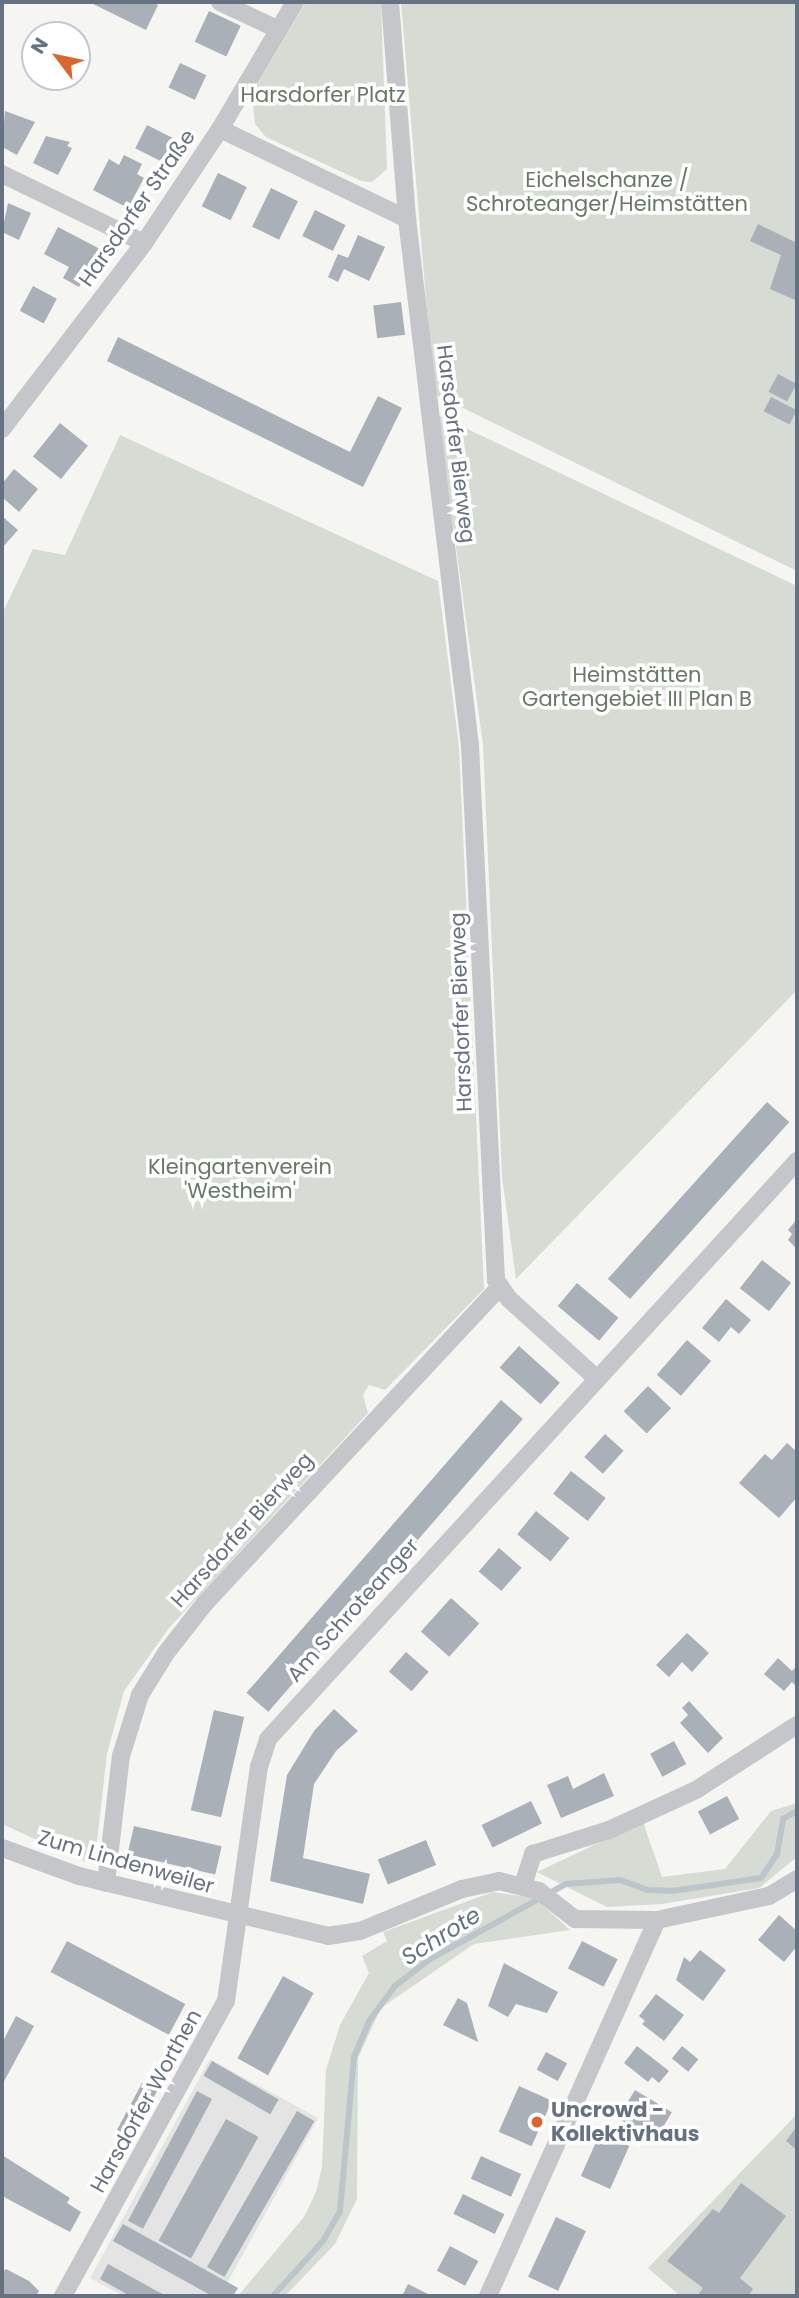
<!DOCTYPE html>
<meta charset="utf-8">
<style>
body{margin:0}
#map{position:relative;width:799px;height:2298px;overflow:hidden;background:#f5f5f2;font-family:Poppins,sans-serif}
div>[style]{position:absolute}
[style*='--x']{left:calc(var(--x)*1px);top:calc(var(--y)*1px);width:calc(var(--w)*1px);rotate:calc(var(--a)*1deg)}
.built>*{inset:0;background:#e3e4e3}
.green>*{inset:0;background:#d6dcd3}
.stream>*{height:6px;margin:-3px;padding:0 3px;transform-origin:3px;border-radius:3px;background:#bcc5ca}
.building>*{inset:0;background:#aab0b7;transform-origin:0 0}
.minor>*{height:18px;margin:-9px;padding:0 9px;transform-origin:9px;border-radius:9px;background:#c4c6ca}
.dots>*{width:19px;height:19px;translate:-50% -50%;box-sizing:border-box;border:4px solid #fff;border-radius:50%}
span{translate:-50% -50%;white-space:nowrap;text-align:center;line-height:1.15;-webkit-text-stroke:7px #fff;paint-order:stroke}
.park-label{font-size:21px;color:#667964}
.street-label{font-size:21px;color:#667282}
.poi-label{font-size:21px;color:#667282;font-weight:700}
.left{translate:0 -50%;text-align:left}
.water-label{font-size:23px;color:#61737f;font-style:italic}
.frame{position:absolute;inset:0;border:4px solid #667282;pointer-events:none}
.north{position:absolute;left:21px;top:21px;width:70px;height:70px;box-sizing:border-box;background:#fff;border:2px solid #c2c7cd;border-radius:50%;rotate:302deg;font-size:19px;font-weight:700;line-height:28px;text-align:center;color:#667282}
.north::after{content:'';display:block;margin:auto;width:24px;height:32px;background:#db662d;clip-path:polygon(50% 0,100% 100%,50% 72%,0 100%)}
</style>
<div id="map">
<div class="built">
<i style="clip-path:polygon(210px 2059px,318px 2118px,220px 2296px,123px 2296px,90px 2278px)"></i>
</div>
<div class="green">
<i style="clip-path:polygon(306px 2px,381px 2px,387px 169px,372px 182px,361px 181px,266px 137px,255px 124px,253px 104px,259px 94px,254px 90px)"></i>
<i style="clip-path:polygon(401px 2px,797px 2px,797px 571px,434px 394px)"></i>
<i style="clip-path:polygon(438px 415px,797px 586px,797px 990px,516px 1279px,502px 1177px,483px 745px)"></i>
<i style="clip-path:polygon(120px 435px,438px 581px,459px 747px,484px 1289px,385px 1390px,369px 1385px,363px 1395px,368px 1413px,169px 1628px,124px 1691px,107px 1754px,95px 1859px,85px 1862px,2px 1824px,2px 614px,33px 549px,65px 555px)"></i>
<i style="clip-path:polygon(797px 1803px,797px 1857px,759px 1888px,662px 1904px,607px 1907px,537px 1872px,643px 1822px,662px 1877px,725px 1869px,771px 1811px)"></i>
<i style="clip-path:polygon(493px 1892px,535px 1898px,570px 1930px,474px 1944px,381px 2008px,358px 2058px,357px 2199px,335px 2244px,285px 2296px,238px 2296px,304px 2217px,316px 2192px,322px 2167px,326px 2070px,340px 2025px,369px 1973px,362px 1956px,387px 1941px,383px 1932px)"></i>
<i style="clip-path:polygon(797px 2114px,797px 2296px,680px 2296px,648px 2268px)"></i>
</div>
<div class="stream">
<i style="--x:273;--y:2296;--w:74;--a:-47.7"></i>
<i style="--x:323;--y:2241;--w:34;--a:-60"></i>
<i style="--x:340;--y:2211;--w:155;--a:-84.8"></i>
<i style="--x:354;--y:2057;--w:39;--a:-67"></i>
<i style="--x:369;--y:2021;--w:44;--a:-53.4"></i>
<i style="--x:395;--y:1986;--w:44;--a:-37.6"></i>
<i style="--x:430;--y:1959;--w:155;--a:-28.9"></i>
<i style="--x:566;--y:1884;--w:54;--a:-4.2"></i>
<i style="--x:620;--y:1880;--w:29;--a:20"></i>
<i style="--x:647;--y:1890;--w:25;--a:2"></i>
<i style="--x:672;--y:1891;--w:90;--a:-8.3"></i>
<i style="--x:761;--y:1878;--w:29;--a:-56"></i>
<i style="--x:777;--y:1854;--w:36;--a:-80"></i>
<i style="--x:783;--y:1819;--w:16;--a:-30"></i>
</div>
<div class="building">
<i style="clip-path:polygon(89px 2px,152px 2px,158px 5px,146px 30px)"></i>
<i style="left:209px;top:11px;width:35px;height:34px;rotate:25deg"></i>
<i style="left:180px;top:63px;width:29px;height:27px;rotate:25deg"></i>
<i style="clip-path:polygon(5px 111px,35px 122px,17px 155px,2px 147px)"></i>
<i style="left:147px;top:125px;width:30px;height:26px;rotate:27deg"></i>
<i style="clip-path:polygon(46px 136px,70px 142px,67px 146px,72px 148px,58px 175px,33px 163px)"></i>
<i style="clip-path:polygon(124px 155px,142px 164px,137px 174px,144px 178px,128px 208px,93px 190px,109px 159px,119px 165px)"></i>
<i style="left:218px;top:173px;width:32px;height:37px;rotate:26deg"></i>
<i style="left:271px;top:188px;width:30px;height:43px;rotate:26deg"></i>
<i style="clip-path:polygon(8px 203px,31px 213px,19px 240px,2px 232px)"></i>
<i style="left:315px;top:210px;width:34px;height:29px;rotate:26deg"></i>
<i style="clip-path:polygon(758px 224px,797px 243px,795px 300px,770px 289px,781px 255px,750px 241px)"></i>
<i style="clip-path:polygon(58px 227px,100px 249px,79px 287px,63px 278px,69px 267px,44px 254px)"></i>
<i style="clip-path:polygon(358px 235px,385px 247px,369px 281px,344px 269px,338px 282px,328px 277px,338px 254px,348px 258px)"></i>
<i style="left:33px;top:286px;width:27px;height:28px;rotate:28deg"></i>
<i style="left:401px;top:302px;width:33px;height:28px;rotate:83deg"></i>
<i style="clip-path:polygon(118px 337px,350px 452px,378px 396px,402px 408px,363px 487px,107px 361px)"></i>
<i style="left:778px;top:374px;width:21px;height:20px;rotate:28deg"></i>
<i style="left:771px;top:397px;width:29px;height:16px;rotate:27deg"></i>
<i style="left:60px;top:423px;width:36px;height:43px;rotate:39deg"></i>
<i style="clip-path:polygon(14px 469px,38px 489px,19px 512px,2px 497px,2px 484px)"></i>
<i style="clip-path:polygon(2px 516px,18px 530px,2px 548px)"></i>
<i style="left:767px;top:1102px;width:30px;height:238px;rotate:42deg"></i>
<i style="clip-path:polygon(797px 1219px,797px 1249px,788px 1240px,792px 1234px,788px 1230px)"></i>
<i style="left:762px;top:1260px;width:37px;height:36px;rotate:38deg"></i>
<i style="left:577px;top:1283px;width:54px;height:30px;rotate:40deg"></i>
<i style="clip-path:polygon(726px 1299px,751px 1320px,739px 1334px,731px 1327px,719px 1342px,702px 1328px)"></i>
<i style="left:687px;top:1340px;width:32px;height:46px;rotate:41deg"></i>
<i style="left:519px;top:1346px;width:55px;height:29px;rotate:42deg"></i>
<i style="left:648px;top:1386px;width:32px;height:35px;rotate:44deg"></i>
<i style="left:501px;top:1400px;width:29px;height:388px;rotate:41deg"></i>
<i style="left:605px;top:1434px;width:25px;height:31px;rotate:42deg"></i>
<i style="clip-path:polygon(787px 1443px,797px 1452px,797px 1497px,779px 1518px,739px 1483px,765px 1454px,772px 1460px)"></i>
<i style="left:571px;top:1471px;width:44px;height:29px;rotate:38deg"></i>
<i style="left:536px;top:1511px;width:43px;height:30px;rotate:39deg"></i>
<i style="left:499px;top:1548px;width:30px;height:31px;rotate:41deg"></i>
<i style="left:451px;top:1598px;width:38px;height:45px;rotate:42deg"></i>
<i style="clip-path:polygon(687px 1633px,709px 1653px,692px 1672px,682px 1662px,669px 1677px,656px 1665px)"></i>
<i style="left:406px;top:1652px;width:30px;height:26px;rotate:41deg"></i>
<i style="clip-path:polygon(778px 1658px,792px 1671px,797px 1666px,797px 1687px,792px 1682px,784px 1691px,764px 1674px)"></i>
<i style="clip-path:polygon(689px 1701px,723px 1738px,708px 1753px,680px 1723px,688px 1715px,682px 1708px)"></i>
<i style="clip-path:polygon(334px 1709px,358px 1731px,336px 1751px,314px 1784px,303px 1858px,370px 1874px,363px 1904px,270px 1881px,287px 1775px,314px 1731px)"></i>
<i style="left:214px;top:1710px;width:31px;height:103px;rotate:13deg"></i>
<i style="left:674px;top:1741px;width:26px;height:27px;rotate:62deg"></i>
<i style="clip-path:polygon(604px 1773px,614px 1796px,561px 1818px,547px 1785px,568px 1776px,573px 1789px)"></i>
<i style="left:727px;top:1796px;width:26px;height:33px;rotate:62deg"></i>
<i style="left:531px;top:1801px;width:25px;height:55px;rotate:64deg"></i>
<i style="left:134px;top:1826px;width:90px;height:29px;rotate:13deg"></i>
<i style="left:426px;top:1840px;width:27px;height:52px;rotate:68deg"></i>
<i style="clip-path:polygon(779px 1915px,797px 1931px,797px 1946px,784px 1962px,758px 1940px)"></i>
<i style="left:67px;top:1941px;width:134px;height:35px;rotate:28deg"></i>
<i style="left:582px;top:1941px;width:40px;height:31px;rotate:27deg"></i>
<i style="clip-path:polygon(700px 1950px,726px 1970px,703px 2001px,676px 1980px,684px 1957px,690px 1962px)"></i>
<i style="clip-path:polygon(504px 1963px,558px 1992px,547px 2013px,516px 2004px,508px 2017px,488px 2006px)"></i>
<i style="left:283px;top:1976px;width:35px;height:94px;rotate:29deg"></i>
<i style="clip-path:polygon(656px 1994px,684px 2015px,664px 2041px,642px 2024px,645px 2021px,639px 2016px)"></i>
<i style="clip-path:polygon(458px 1998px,467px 2003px,478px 2042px,443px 2025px)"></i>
<i style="clip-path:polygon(16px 2016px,34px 2026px,2px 2085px,2px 2043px)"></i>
<i style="clip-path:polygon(637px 2046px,669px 2071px,659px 2083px,652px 2077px,648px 2082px,624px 2063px)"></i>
<i style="left:682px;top:2046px;width:21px;height:16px;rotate:39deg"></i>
<i style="left:546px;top:2052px;width:24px;height:20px;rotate:28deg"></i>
<i style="left:212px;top:2061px;width:77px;height:17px;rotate:30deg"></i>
<i style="left:142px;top:2083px;width:17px;height:55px;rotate:28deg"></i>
<i style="left:519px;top:2086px;width:36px;height:50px;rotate:24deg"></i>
<i style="left:635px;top:2090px;width:43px;height:33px;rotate:31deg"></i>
<i style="left:197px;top:2091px;width:17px;height:147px;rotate:28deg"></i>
<i style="left:297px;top:2111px;width:20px;height:180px;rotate:30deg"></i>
<i style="left:226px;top:2119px;width:37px;height:139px;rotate:29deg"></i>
<i style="clip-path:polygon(797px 2126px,797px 2150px,786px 2141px)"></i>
<i style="left:600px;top:2133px;width:32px;height:47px;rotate:24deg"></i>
<i style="clip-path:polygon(2px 2155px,70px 2198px,67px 2203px,81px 2212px,70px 2232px,2px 2196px)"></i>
<i style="left:481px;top:2156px;width:44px;height:25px;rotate:24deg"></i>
<i style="clip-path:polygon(741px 2183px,786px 2216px,740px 2278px,753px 2289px,748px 2296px,697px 2296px,703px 2288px,667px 2261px,713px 2209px,719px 2213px)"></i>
<i style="left:463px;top:2194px;width:46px;height:22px;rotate:26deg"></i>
<i style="left:556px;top:2217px;width:33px;height:66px;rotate:25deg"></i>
<i style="clip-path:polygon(123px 2224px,238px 2288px,233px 2296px,212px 2296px,113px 2241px)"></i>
<i style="left:450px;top:2246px;width:32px;height:28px;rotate:28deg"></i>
<i style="clip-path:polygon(108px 2264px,166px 2296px,130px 2296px,100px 2279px)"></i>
<i style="clip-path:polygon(6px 2269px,29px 2281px,39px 2291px,36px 2296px,2px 2296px,2px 2273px)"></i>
<i style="clip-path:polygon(408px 2284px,432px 2296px,402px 2296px)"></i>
</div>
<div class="minor">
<i style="--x:220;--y:2;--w:65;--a:25.4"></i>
<i style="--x:390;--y:2;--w:218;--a:85.5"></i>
<i style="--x:407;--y:219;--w:531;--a:83.18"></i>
<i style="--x:470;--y:746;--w:535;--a:87.21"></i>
<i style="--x:496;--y:1280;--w:23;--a:56"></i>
<i style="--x:509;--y:1299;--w:116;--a:42.2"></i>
<i style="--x:220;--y:129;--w:208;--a:25.7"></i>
<i style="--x:2;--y:174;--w:158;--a:25.9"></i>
<i style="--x:2;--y:429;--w:234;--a:-52.6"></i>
<i style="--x:144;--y:243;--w:137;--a:-56.3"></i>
<i style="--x:220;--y:129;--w:147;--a:-59.4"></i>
<i style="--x:2;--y:1848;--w:82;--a:20"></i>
<i style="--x:79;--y:1876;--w:256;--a:13.5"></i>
<i style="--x:328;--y:1936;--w:32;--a:-9"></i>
<i style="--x:360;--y:1931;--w:110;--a:-22.4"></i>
<i style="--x:462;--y:1889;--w:38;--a:-12"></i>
<i style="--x:499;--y:1881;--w:41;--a:14"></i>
<i style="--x:539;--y:1891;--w:46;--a:37.9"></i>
<i style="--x:575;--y:1919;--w:82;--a:0.7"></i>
<i style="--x:657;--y:1920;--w:115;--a:-12.1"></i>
<i style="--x:769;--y:1896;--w:33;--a:-31"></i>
<i style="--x:106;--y:1883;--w:128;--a:-83.3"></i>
<i style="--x:121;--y:1756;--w:64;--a:-72.7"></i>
<i style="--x:140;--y:1695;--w:49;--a:-58.2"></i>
<i style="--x:166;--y:1653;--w:63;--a:-52"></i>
<i style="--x:205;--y:1603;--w:431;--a:-47"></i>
<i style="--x:523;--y:1885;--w:33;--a:-72"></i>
<i style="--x:533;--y:1854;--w:80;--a:-17.5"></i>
<i style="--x:609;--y:1830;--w:96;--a:-24.7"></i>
<i style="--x:696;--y:1790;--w:120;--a:-32.8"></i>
<i style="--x:63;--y:2296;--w:337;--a:-61.1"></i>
<i style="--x:226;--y:2001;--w:236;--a:-82"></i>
<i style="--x:259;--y:1767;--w:29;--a:-72"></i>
<i style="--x:268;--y:1739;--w:784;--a:-47.53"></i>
<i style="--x:488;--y:2296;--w:412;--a:-65.8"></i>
</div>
<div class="dots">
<i style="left:537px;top:2122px;background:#db662d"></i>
</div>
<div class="park-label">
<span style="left:323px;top:95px">Harsdorfer Platz</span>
<span style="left:607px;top:192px">Eichelschanze /<br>Schroteanger/Heimstätten</span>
<span style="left:637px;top:687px">Heimstätten<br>Gartengebiet III Plan B</span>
<span style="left:240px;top:1179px">Kleingartenverein<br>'Westheim'</span>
</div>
<div class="street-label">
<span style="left:137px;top:208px;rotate:-55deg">Harsdorfer Straße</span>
<span style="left:456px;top:444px;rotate:83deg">Harsdorfer Bierweg</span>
<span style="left:461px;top:1012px;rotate:-92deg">Harsdorfer Bierweg</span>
<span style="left:242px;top:1530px;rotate:-48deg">Harsdorfer Bierweg</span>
<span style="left:353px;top:1610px;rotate:-48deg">Am Schroteanger</span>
<span style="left:126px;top:1862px;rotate:16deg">Zum Lindenweiler</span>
<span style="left:146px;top:2101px;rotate:-61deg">Harsdorfer Worthen</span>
</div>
<div class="poi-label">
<span class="left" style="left:551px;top:2122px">Uncrowd -<br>Kollektivhaus</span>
</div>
<div class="water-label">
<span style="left:441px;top:1936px;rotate:-32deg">Schrote</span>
</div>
<div class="frame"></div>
<div class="north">N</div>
</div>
